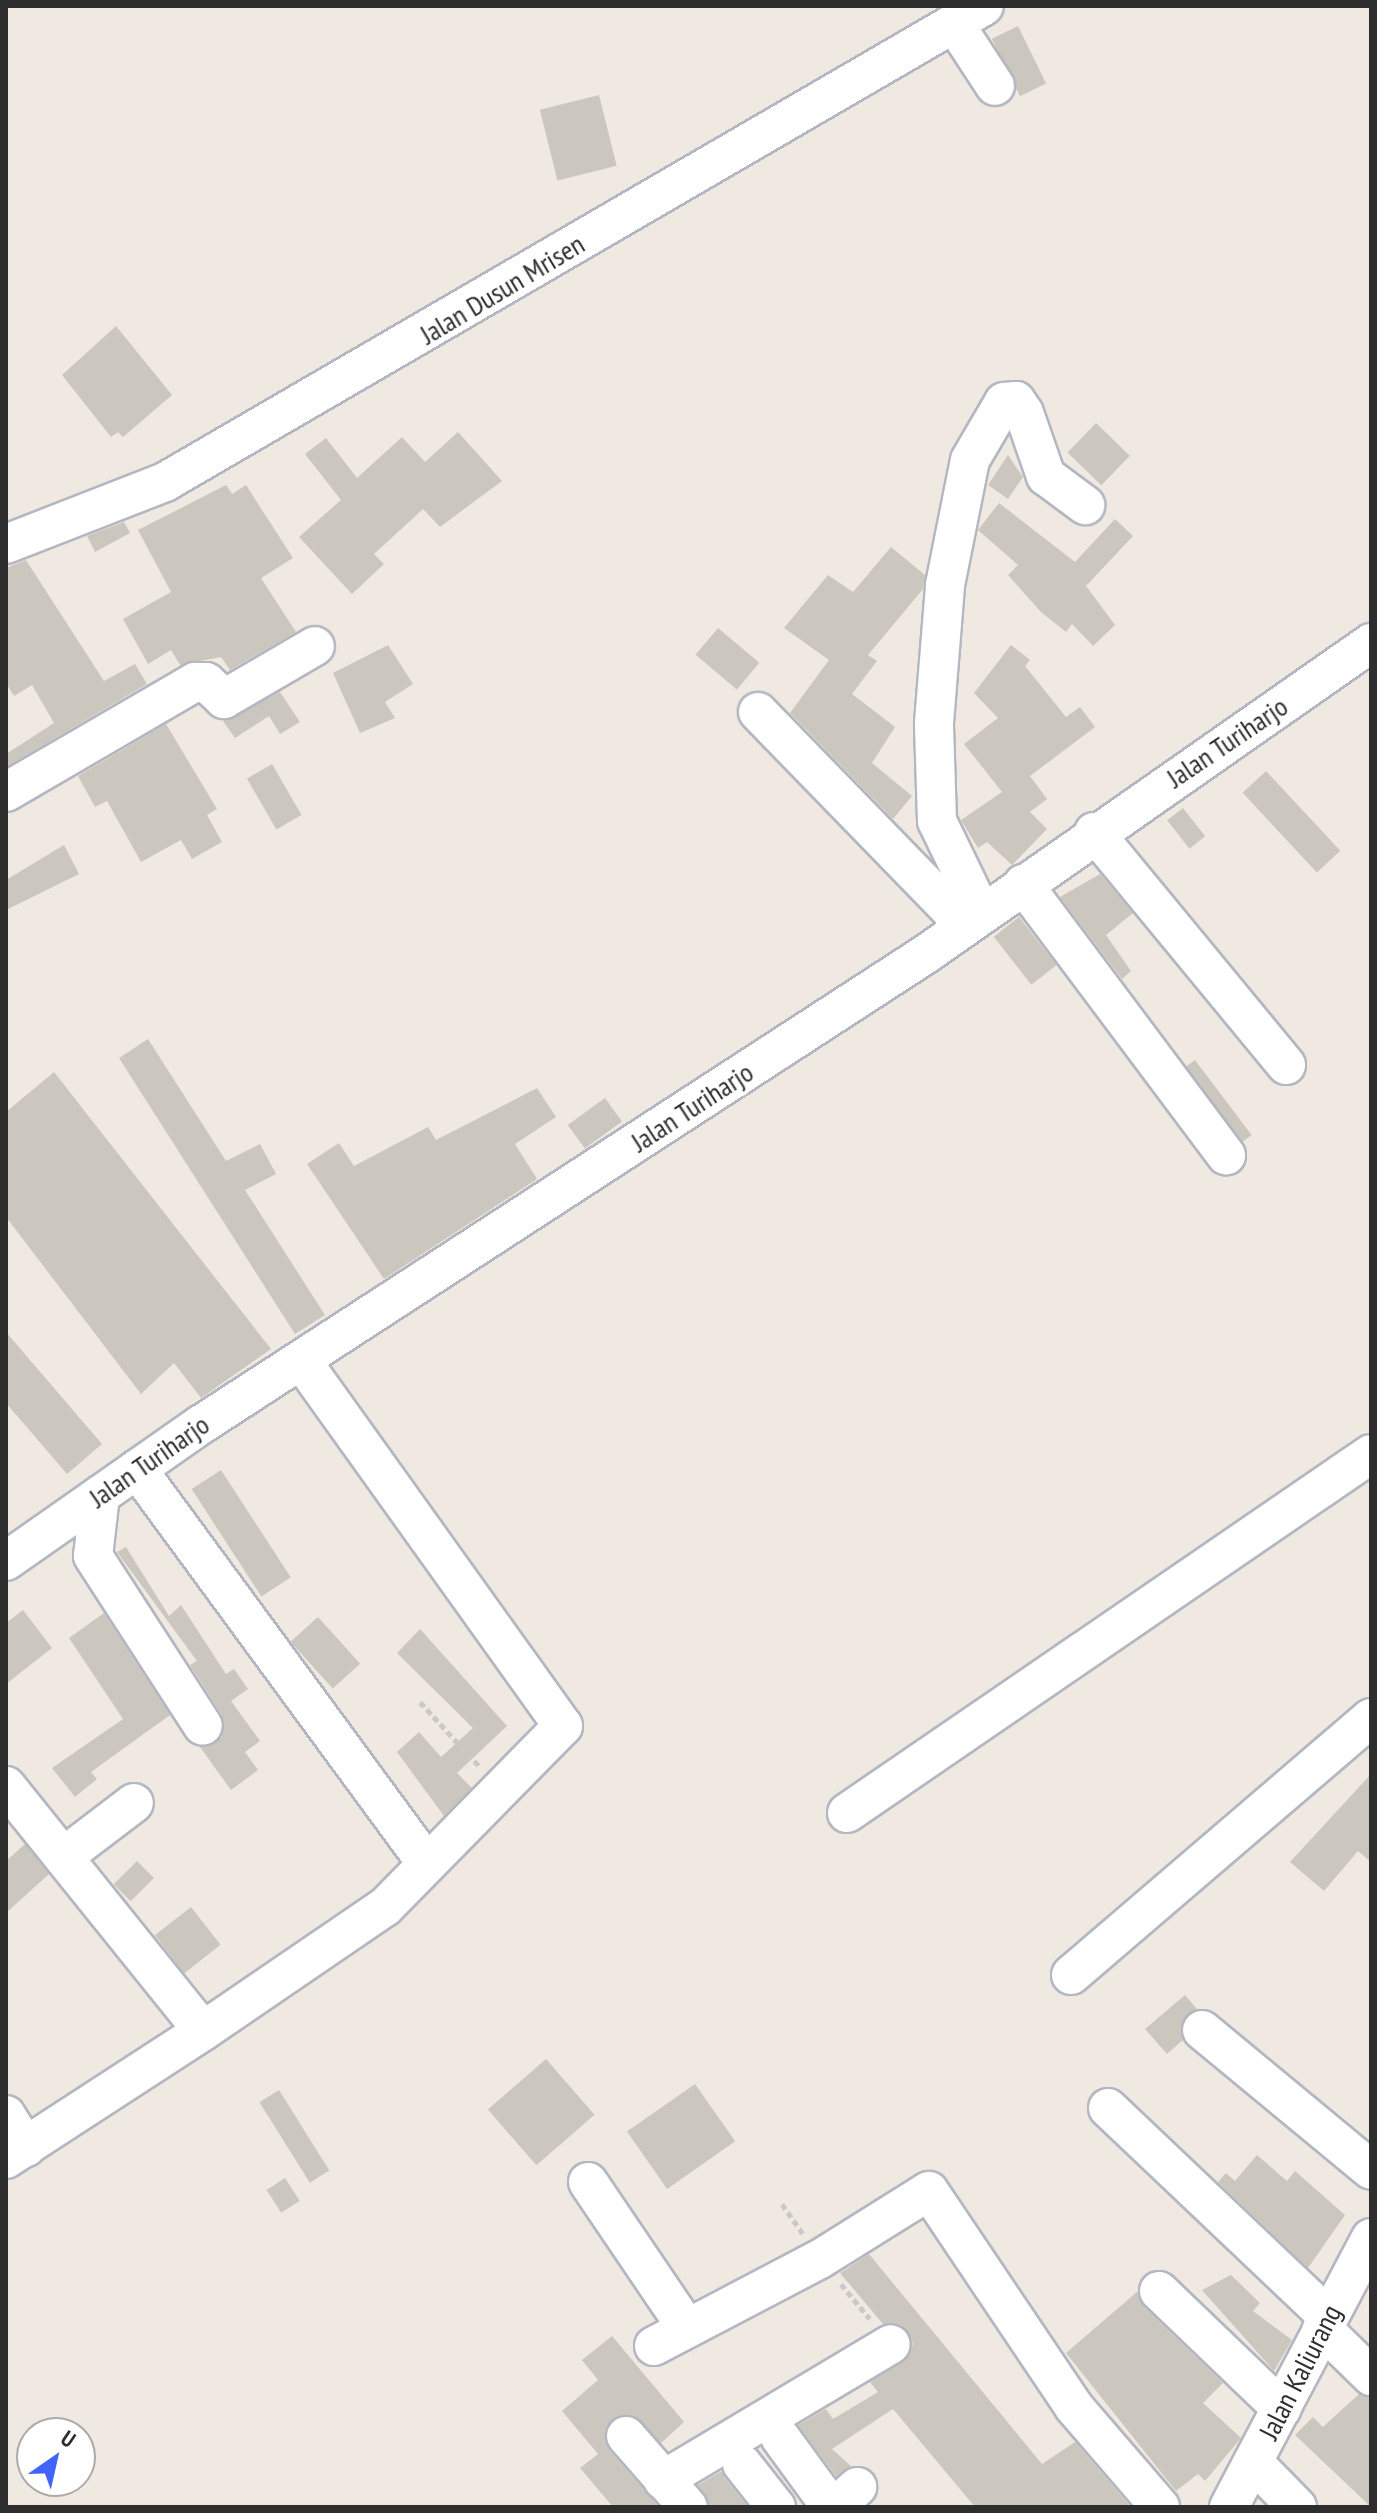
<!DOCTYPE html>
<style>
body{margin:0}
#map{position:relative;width:1377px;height:2513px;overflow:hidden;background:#efe9e1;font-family:"PT Sans Narrow",sans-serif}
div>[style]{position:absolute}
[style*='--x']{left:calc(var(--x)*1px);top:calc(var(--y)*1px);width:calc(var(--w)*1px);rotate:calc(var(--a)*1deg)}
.building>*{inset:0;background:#cbc7bf;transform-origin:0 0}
.path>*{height:5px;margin-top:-2.5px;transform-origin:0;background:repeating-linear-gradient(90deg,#c9c9c9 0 6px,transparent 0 10px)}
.roads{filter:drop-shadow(2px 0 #b4b7c1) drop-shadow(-2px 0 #b4b7c1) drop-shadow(0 2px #b4b7c1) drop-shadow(0 -2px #b4b7c1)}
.minor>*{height:38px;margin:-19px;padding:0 19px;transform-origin:19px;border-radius:19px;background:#fff}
span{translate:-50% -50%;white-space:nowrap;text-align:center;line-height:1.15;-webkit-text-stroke:7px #fff;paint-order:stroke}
.street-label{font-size:28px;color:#2e2e2e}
.frame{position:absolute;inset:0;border:8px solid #2e2e2e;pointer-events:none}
.north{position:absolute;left:16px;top:2417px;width:80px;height:80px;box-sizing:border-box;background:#fff;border:2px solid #ababab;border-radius:50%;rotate:34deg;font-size:22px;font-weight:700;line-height:32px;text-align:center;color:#2e2e2e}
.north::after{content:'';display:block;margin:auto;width:28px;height:36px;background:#4264fb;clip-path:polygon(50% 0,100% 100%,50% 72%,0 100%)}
</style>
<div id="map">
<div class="building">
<i style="left:1018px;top:26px;width:64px;height:29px;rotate:64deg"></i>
<i style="left:599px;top:95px;width:73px;height:61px;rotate:76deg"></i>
<i style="clip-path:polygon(116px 326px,172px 395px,123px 437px,118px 432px,111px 437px,62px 375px)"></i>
<i style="left:1096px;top:423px;width:47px;height:41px;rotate:44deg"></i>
<i style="clip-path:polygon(458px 432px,502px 481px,440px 527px,423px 509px,374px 554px,384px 564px,352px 594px,299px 537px,341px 500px,305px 454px,326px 438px,357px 478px,402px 437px,425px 462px)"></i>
<i style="clip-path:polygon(1008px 455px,1023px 477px,1008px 499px,988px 485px)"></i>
<i style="clip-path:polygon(226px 485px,232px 494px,246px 485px,293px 558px,261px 578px,296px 632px,230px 670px,221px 657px,180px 665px,171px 650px,148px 664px,123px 619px,171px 592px,138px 530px)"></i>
<i style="clip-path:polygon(999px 503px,1075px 562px,1115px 519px,1133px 536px,1086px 586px,1115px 625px,1093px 646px,1072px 624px,1066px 632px,1041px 612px,1008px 575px,1018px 565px,978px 530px)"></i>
<i style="clip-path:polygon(124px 522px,130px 533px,95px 552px,87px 536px)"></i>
<i style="clip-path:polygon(891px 547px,925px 575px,923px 589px,868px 655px,877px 661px,852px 694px,895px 727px,872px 763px,912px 796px,893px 819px,790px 713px,829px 660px,784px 628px,828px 575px,853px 592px)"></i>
<i style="clip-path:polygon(26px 560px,104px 681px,135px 664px,147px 684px,6px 767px,6px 754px,54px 723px,32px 685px,14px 696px,6px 683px,6px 568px)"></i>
<i style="left:718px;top:628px;width:54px;height:35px;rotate:40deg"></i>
<i style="clip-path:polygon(388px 645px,413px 684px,385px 702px,395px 718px,360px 733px,333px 673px)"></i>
<i style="clip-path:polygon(1011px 645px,1030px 660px,1025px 666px,1066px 717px,1080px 707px,1095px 727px,1030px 776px,1047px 799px,1030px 812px,1047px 829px,1012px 865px,987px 842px,978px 848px,961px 820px,1002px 792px,964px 744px,998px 718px,974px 693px)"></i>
<i style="clip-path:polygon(280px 692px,300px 722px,280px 734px,269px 716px,235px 738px,223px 721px)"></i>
<i style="clip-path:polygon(166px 724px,217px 809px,207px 815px,222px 842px,192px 859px,181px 840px,141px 862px,107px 801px,95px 807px,78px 776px)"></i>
<i style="left:272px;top:764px;width:59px;height:29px;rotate:60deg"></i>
<i style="left:1266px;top:771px;width:109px;height:32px;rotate:47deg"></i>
<i style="left:1183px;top:808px;width:36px;height:20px;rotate:52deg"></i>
<i style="clip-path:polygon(64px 845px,79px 874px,6px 910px,6px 880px)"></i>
<i style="clip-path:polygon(1100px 874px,1133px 913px,1106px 935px,1131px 971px,1122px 979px,1060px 897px)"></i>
<i style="left:1019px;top:917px;width:61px;height:32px;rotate:52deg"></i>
<i style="clip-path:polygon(148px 1039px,226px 1161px,260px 1144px,276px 1174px,245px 1190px,325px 1315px,295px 1334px,119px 1058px)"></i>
<i style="left:1195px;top:1060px;width:94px;height:11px;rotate:53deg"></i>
<i style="clip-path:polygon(54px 1072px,271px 1349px,201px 1398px,174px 1363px,141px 1394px,6px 1217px,6px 1112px)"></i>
<i style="clip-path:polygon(537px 1088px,556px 1117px,515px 1144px,537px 1179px,384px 1279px,307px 1164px,339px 1143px,354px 1166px,428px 1127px,436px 1140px)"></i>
<i style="left:605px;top:1098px;width:29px;height:46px;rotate:54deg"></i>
<i style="clip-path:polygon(6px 1332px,102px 1444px,67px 1474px,6px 1403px)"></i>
<i style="left:221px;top:1470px;width:128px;height:35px;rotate:57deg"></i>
<i style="clip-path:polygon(126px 1547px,169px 1616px,181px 1605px,226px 1674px,234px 1669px,248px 1689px,231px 1701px,260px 1741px,245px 1752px,258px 1770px,231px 1790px,200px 1747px,222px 1737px,222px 1715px,190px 1665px,197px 1661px,117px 1552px)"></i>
<i style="clip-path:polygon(23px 1610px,52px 1648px,6px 1684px,6px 1623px)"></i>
<i style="clip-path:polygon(104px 1613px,170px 1715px,91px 1772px,97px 1779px,75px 1797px,52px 1768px,123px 1719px,69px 1638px)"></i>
<i style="left:318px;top:1617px;width:63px;height:37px;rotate:48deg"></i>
<i style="clip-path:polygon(420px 1629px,507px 1726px,457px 1773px,472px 1788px,444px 1816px,397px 1752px,419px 1732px,441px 1757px,473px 1728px,397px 1653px)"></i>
<i style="clip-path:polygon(1371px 1774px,1371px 1862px,1358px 1851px,1324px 1891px,1290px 1862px)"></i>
<i style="clip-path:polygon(25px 1844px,49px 1874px,6px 1913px,6px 1861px)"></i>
<i style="left:137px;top:1861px;width:24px;height:33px;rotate:45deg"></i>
<i style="left:191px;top:1907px;width:48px;height:46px;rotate:52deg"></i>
<i style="clip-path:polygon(1185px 1995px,1197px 2009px,1185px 2017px,1183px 2040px,1167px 2054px,1145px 2029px)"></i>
<i style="left:546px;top:2059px;width:74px;height:77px;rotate:49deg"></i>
<i style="left:695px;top:2084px;width:70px;height:83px;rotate:55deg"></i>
<i style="left:279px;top:2090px;width:95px;height:23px;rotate:58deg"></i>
<i style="clip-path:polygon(1257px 2155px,1287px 2181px,1295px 2171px,1345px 2215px,1308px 2268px,1218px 2182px,1226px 2173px,1235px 2181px)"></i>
<i style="left:285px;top:2178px;width:27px;height:22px;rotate:57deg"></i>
<i style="clip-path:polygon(869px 2254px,1042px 2464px,1075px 2442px,1131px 2507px,975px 2507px,893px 2409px,832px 2449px,851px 2466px,836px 2476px,798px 2425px,826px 2409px,833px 2419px,878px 2392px,870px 2382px,903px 2362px,913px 2344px,902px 2325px,883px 2324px,840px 2273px)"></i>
<i style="clip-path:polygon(1231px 2275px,1260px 2303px,1253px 2311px,1292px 2340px,1274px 2371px,1202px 2290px)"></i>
<i style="clip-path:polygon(1138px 2291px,1144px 2307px,1223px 2383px,1203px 2403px,1241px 2438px,1205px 2481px,1198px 2474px,1176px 2491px,1066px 2353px)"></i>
<i style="clip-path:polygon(612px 2336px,684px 2422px,661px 2443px,632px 2415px,612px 2419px,605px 2430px,609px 2450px,659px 2507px,613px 2507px,580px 2468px,598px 2454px,562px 2411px,598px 2380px,582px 2360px)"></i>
<i style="clip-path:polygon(1359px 2394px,1371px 2397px,1371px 2507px,1295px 2435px,1313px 2417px,1323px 2427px)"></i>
<i style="clip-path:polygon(722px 2471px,725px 2478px,748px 2507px,709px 2507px,698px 2485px)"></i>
</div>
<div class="path">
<i style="--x:420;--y:1702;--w:88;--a:47.3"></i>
<i style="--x:782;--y:2204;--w:37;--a:55"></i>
<i style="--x:841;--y:2284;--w:45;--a:50.4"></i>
</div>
<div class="roads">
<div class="minor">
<i style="--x:954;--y:23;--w:75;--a:56.9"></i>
<i style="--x:6;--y:544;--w:171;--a:-21.3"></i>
<i style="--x:165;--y:482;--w:947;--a:-30.17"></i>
<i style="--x:758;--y:712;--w:296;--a:45.8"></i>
<i style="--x:6;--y:792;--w:219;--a:-30.2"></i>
<i style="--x:195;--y:682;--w:11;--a:0"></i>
<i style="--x:206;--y:682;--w:25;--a:43"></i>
<i style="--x:224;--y:699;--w:105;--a:-30.2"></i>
<i style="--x:1094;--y:832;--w:302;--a:50.5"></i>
<i style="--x:1023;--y:884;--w:339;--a:53.2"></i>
<i style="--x:981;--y:912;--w:101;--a:-115.8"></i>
<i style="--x:937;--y:821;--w:98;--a:-91.8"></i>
<i style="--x:934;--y:723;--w:138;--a:-85.4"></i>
<i style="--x:945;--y:585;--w:127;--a:-78.7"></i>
<i style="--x:970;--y:460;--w:67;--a:-59.6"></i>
<i style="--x:1004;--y:402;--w:12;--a:-5"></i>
<i style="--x:1016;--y:401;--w:14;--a:56"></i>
<i style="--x:1024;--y:413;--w:67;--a:70.8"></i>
<i style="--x:1046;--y:476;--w:49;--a:36.6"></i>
<i style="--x:137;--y:1469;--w:489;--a:53.7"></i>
<i style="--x:100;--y:1495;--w:61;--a:96.5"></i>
<i style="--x:93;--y:1556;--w:202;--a:57.1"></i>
<i style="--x:6;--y:1561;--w:239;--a:-35"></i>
<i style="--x:202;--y:1424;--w:863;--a:-32.99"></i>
<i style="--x:926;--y:954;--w:543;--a:-34.95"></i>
<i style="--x:6;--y:1786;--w:314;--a:51.2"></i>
<i style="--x:203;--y:2031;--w:235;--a:147"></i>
<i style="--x:847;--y:1813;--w:635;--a:-34.42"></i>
<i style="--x:63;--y:1857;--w:89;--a:-37.3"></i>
<i style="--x:1071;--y:1975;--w:395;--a:-40.6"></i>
<i style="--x:1202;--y:2030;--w:219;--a:39.6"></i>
<i style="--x:203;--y:2031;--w:220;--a:-34.3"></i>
<i style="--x:385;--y:1907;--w:254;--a:-45.5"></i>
<i style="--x:563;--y:1726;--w:449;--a:-125.6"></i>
<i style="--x:1108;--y:2108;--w:303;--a:43.5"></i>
<i style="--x:6;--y:2115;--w:38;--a:58"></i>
<i style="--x:588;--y:2182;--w:176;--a:55.9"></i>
<i style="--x:1159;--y:2291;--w:170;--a:43.8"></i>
<i style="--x:1322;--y:2328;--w:69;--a:44.4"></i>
<i style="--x:654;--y:2346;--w:187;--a:-27.7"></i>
<i style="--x:820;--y:2259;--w:128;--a:-32"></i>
<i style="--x:929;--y:2191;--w:260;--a:56.1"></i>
<i style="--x:1074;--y:2407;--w:132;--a:49.3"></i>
<i style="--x:626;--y:2436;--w:94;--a:48.9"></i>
<i style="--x:780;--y:2437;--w:87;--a:53.9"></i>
<i style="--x:1253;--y:2462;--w:63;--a:45.6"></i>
<i style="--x:742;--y:2464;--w:55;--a:51.7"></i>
<i style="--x:663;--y:2480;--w:265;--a:-30.8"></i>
<i style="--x:835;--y:2507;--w:30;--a:-42"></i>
<i style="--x:1229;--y:2507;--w:304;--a:-62.2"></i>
</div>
</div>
<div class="street-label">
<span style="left:502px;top:289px;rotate:-31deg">Jalan Dusun Mrisen</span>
<span style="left:1227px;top:742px;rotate:-34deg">Jalan Turiharjo</span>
<span style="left:692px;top:1107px;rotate:-33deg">Jalan Turiharjo</span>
<span style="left:149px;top:1461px;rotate:-35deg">Jalan Turiharjo</span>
<span style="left:1300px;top:2372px;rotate:-63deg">Jalan Kaliurang</span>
</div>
<div class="frame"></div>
<div class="north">U</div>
</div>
